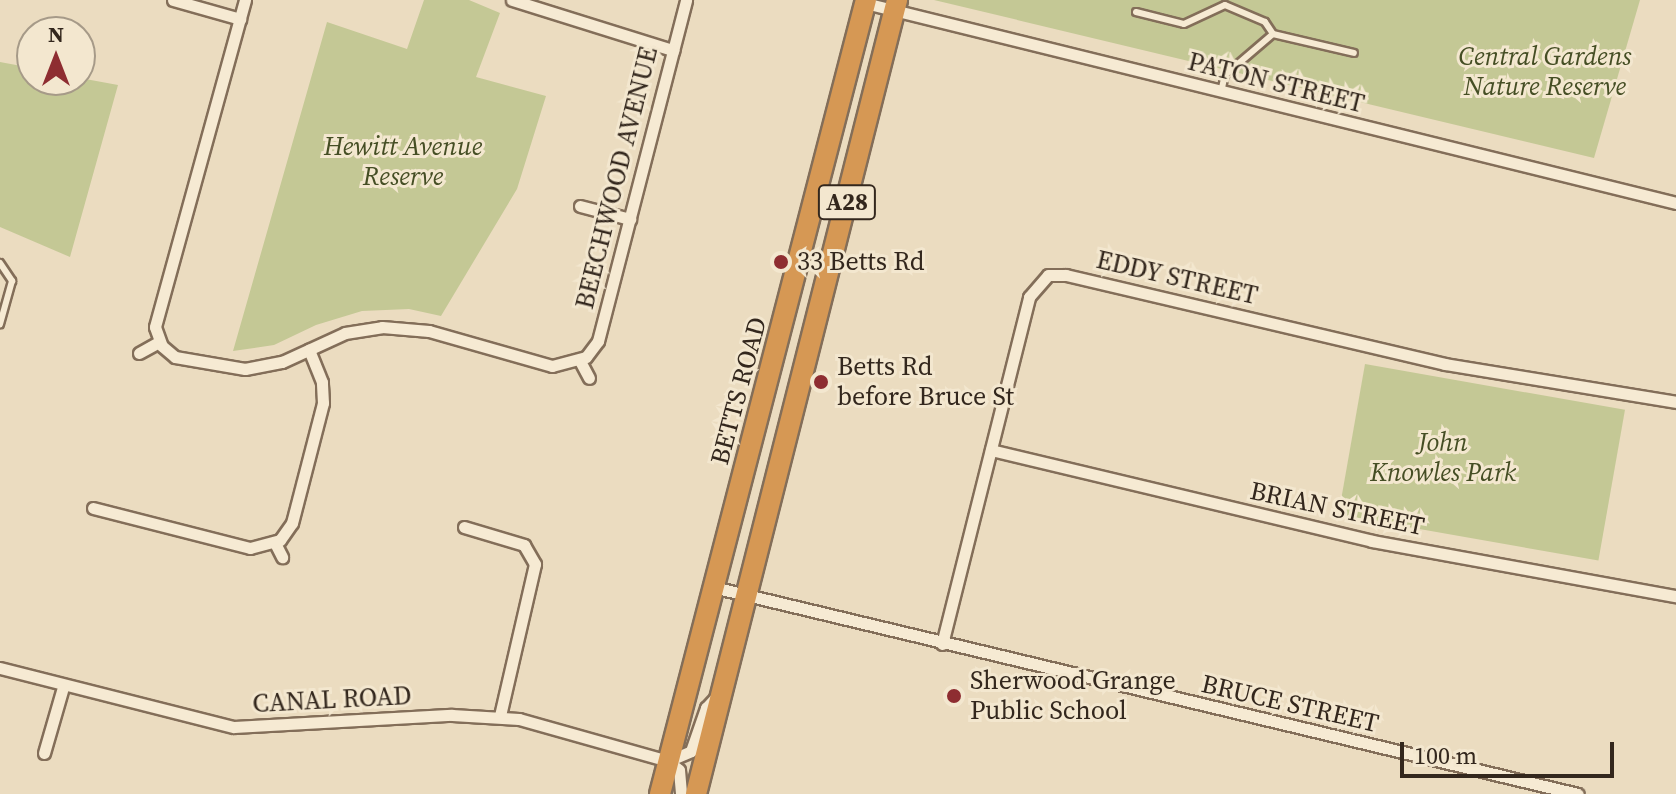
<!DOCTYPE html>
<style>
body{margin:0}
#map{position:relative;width:1676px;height:794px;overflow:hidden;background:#ebdcc0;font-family:"Source Serif 4",serif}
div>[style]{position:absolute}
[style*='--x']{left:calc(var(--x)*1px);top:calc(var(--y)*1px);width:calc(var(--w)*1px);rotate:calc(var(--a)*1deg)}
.green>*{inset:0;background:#c4c895;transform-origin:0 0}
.roads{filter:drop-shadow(2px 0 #836e59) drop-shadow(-2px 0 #836e59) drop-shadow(0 2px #836e59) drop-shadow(0 -2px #836e59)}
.lane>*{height:6px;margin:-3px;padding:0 3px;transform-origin:3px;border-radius:3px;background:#f6ead3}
.street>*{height:11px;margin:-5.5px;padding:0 5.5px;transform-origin:5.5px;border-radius:5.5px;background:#f6ead3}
.highway>*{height:20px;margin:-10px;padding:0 10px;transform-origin:10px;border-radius:10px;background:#d69854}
.dots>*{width:22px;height:22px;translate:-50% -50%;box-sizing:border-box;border:4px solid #f3e7cf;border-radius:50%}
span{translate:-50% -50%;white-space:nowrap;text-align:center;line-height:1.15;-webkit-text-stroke:6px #f3e7cf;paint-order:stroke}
.shield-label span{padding:2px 6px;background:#f3e7cf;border:2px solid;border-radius:6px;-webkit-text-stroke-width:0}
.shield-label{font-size:24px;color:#33271d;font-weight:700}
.park-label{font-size:26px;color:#454e24;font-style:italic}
.street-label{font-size:26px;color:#33271d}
.poi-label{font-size:26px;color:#33271d}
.left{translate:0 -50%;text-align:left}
.north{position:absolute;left:16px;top:16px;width:80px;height:80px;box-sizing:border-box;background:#f3e7cf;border:2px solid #a69a88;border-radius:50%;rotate:0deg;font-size:22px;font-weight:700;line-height:32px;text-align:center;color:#33271d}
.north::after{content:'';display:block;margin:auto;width:28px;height:36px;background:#8e2d31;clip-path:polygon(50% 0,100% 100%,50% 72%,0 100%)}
.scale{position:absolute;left:1400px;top:742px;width:214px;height:36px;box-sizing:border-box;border:4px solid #33271d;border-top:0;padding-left:10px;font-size:24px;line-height:28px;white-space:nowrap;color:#33271d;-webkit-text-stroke:6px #f3e7cf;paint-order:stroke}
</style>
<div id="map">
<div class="green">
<i style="clip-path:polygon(424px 0,469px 0,500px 13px,476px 77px,546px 96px,517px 189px,441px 316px,409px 309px,362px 311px,316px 325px,274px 345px,233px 351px,327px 22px,407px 49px)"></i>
<i style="clip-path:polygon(934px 0,1640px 0,1594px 158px)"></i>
<i style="clip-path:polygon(0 62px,32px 68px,32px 80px,80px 78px,118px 85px,70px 257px,0 227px)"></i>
<i style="left:1365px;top:364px;width:264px;height:153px;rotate:10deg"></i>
</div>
<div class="roads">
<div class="lane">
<i style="--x:1136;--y:12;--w:49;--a:14"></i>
<i style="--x:1184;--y:24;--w:45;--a:-24.9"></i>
<i style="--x:1225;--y:5;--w:43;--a:23"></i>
<i style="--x:1265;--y:22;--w:14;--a:56"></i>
<i style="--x:1221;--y:92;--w:17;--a:-77"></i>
<i style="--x:1225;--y:75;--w:63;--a:-40.5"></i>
<i style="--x:1273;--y:34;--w:83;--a:13.2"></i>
<i style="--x:0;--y:263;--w:22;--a:56"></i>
<i style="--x:12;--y:281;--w:45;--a:105.6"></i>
</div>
<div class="street">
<i style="--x:173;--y:0;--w:70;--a:15.8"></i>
<i style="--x:245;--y:0;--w:339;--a:105.4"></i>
<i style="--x:155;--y:327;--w:20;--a:70"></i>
<i style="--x:162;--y:346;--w:17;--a:40"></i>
<i style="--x:175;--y:357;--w:71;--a:9.7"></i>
<i style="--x:245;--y:369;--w:38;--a:-11"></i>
<i style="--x:282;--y:362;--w:69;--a:-24.7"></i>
<i style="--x:345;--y:333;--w:37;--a:-9"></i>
<i style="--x:382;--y:327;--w:47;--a:4.9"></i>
<i style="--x:429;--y:331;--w:128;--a:15.9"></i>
<i style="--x:552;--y:366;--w:35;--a:-15"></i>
<i style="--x:586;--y:357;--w:20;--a:-53"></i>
<i style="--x:598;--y:341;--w:352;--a:-75.5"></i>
<i style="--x:512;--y:0;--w:169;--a:17.3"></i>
<i style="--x:865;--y:3;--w:835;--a:13.85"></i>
<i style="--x:580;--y:206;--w:52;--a:14.6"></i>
<i style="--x:139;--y:353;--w:23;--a:-29"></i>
<i style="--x:580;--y:361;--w:19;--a:62"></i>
<i style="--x:991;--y:450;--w:392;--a:13.4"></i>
<i style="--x:1372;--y:541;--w:309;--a:10.3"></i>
<i style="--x:93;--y:508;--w:162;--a:14.3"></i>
<i style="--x:250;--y:548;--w:31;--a:-15"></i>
<i style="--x:280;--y:540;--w:21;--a:-55"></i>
<i style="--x:292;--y:523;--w:124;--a:-75.5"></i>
<i style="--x:323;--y:403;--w:21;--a:-93"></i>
<i style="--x:322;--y:382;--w:35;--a:-112"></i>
<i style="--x:464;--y:527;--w:63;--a:16.7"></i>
<i style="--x:524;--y:545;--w:22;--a:60"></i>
<i style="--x:535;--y:564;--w:156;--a:103"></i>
<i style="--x:275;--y:543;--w:16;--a:63"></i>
<i style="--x:713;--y:587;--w:889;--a:13.46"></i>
<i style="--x:942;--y:644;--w:358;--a:-75.9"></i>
<i style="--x:1029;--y:297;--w:29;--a:-49"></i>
<i style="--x:1048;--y:275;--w:18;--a:0"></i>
<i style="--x:1066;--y:275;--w:389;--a:13.2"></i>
<i style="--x:1445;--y:364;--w:234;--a:9.3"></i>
<i style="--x:0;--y:668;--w:241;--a:14.2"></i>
<i style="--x:234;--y:727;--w:218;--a:-3.2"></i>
<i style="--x:452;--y:715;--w:67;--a:3.4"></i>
<i style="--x:519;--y:719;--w:155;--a:15.7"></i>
<i style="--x:668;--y:761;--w:14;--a:39"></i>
<i style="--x:679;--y:770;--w:24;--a:85"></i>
<i style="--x:44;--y:753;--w:69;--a:-73.9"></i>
<i style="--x:668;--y:761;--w:25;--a:-23"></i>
<i style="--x:691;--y:751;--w:46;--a:-70.8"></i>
<i style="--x:706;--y:708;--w:16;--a:-47"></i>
</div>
<div class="highway">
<i style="--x:660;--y:794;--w:820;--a:-75.46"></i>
<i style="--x:696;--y:794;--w:819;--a:-75.79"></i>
</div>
</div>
<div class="dots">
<i style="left:781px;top:262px;background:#8e2d31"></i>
<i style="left:821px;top:382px;background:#8e2d31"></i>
<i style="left:954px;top:696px;background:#8e2d31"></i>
</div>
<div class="shield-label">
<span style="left:847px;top:202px">A28</span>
</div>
<div class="park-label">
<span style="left:1545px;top:72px">Central Gardens<br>Nature Reserve</span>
<span style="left:403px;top:162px">Hewitt Avenue<br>Reserve</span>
<span style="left:1443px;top:458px">John<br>Knowles Park</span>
</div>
<div class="street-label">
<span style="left:1276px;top:83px;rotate:14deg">PATON STREET</span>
<span style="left:617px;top:178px;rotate:-76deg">BEECHWOOD AVENUE</span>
<span style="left:1177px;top:278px;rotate:13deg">EDDY STREET</span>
<span style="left:739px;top:391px;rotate:-75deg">BETTS ROAD</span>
<span style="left:1337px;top:509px;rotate:12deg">BRIAN STREET</span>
<span style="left:332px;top:700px;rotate:-3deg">CANAL ROAD</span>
<span style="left:1290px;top:704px;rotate:13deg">BRUCE STREET</span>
</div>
<div class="poi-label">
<span class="left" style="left:797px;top:262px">33 Betts Rd</span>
<span class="left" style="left:837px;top:382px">Betts Rd<br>before Bruce St</span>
<span class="left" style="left:970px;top:696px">Sherwood Grange<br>Public School</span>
</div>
<div class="north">N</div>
<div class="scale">100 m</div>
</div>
